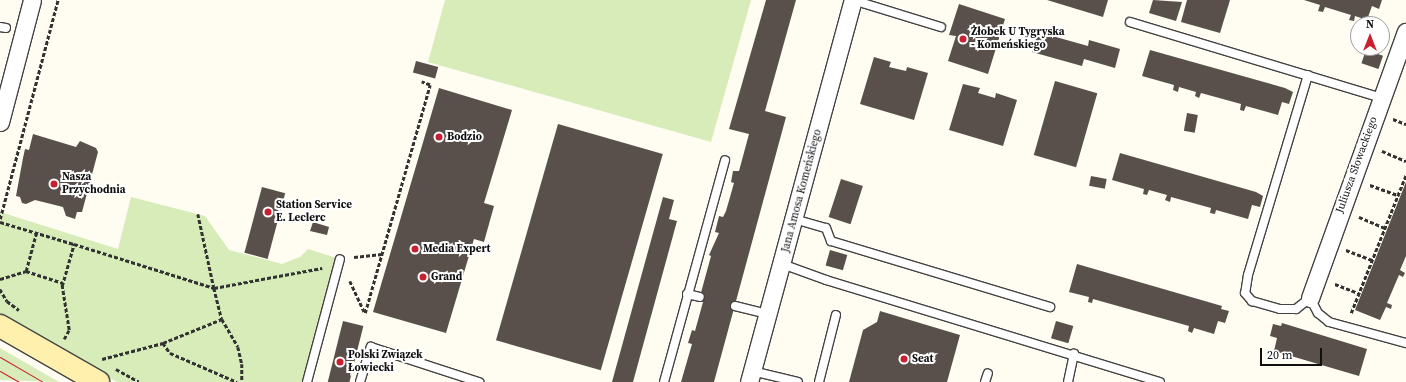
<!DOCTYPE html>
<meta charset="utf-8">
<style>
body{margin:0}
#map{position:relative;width:1406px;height:382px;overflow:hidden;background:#fffcf2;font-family:"Source Serif 4",serif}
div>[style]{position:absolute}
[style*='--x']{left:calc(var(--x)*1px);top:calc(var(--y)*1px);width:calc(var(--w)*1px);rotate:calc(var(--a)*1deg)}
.green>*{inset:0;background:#d7ecb9}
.building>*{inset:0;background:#59504b;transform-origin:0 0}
.path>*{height:2.5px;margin-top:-1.25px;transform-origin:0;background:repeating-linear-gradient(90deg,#323232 0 4px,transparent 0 6px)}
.roads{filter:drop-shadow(1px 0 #434343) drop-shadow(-1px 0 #434343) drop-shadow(0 1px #434343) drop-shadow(0 -1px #434343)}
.service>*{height:8px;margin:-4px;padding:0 4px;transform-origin:4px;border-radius:4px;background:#fff}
.minor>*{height:17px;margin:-8.5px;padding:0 8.5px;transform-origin:8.5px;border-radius:8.5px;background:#fff}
.secondary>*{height:22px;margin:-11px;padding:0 11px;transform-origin:11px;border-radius:11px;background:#fff1ad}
.tram>*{height:1px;margin:-0.5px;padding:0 0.5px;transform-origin:0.5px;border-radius:0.5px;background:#c81f31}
.dots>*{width:11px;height:11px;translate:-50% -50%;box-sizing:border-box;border:2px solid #fff;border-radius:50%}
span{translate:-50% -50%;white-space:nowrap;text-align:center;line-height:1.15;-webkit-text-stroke:4px #fff;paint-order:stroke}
.poi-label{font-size:11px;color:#101010;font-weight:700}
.left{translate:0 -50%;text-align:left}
.street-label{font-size:11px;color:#101010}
.north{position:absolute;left:1350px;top:16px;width:40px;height:40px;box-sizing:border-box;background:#fff;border:1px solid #9f9f9f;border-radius:50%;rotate:0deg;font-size:11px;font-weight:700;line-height:16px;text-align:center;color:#101010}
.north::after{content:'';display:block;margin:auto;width:14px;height:18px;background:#c81f31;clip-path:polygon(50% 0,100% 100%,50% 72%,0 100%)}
.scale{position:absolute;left:1260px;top:348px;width:62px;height:18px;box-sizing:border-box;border:2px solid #101010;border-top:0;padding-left:5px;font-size:12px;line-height:14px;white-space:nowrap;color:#101010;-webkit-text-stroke:3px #fff;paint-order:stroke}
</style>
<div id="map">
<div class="green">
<i style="clip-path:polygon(445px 0,751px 0,711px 142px,428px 62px)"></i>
<i style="clip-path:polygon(131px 197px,205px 216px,229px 250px,282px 264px,300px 257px,308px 249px,340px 259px,307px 382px,117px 382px,12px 324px,0 313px,0 212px,118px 249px)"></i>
<i style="clip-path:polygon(0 348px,59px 382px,0 380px)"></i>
</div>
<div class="building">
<i style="clip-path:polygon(766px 0,796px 0,765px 111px,786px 117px,714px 382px,681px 382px,692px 344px,688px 343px,692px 330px,695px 331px,703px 302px,699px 300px,711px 256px,709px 255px,719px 233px,715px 232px,719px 216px,723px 217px,726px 211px,734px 183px,731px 182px,733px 171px,739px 171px,749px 134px,729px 129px)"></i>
<i style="clip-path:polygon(1047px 0,1108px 0,1103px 17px)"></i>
<i style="clip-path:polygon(1153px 0,1182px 2px,1176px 21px,1149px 13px)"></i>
<i style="clip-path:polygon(1187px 0,1230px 0,1220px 33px,1181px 22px)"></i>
<i style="clip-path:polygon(1304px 0,1382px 0,1379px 9px,1372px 6px,1367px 20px,1355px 16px,1354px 21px,1349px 20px,1351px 15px,1325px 7px,1323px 12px,1318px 11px,1320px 5px)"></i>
<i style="clip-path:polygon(959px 4px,1005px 19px,988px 74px,948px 61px,956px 36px,949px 35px)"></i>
<i style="clip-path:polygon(1038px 32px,1088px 46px,1089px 40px,1120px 49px,1115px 68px,1084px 59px,1082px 66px,1032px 52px)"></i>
<i style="clip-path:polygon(1150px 50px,1285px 88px,1293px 92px,1289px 104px,1282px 102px,1278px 115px,1246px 106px,1244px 111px,1240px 110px,1241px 104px,1201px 93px,1199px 98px,1195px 96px,1196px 92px,1179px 87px,1178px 92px,1173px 90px,1174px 85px,1142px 76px)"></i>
<i style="left:1366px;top:50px;width:18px;height:14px;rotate:19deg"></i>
<i style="clip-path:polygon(874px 57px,891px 62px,889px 67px,906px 71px,907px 67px,928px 73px,914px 120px,860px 104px)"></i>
<i style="left:416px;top:61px;width:23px;height:12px;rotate:15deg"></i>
<i style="left:1055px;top:81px;width:44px;height:77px;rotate:16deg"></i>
<i style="clip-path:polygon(963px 84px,980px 88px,978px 93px,995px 98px,996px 93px,1017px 100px,1003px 146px,949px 130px)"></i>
<i style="clip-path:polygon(439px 88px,512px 110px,484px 203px,494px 206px,484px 242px,474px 239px,446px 333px,373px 312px)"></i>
<i style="left:1187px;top:113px;width:11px;height:18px;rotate:10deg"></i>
<i style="left:558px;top:124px;width:109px;height:225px;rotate:16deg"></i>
<i style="clip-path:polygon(33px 134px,76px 147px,80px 141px,96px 148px,98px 152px,82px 212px,77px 212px,75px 219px,66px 216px,63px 207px,35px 200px,26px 204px,22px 203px,20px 197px,16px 196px,23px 158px,25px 149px,29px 150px)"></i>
<i style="clip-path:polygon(1120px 153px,1256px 192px,1263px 196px,1260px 207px,1252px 205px,1248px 219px,1216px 210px,1215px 214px,1210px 213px,1211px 208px,1171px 197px,1170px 202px,1165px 200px,1167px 195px,1149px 190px,1147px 195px,1143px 194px,1144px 189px,1112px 180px)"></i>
<i style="left:1091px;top:176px;width:16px;height:10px;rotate:11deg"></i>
<i style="left:841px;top:179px;width:23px;height:40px;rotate:18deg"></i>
<i style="clip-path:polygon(1406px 182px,1406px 256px,1400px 270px,1405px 273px,1403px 277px,1399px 275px,1387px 303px,1392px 305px,1391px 309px,1386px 307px,1380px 320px,1355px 310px)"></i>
<i style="left:262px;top:187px;width:24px;height:68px;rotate:15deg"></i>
<i style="clip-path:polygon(663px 197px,674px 200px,669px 219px,677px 221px,633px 382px,612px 382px)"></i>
<i style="clip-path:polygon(313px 222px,329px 227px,327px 235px,310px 231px)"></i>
<i style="left:830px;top:250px;width:18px;height:16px;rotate:16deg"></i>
<i style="clip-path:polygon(1077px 264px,1222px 306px,1221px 309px,1229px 311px,1225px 323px,1218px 321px,1214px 334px,1194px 328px,1192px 333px,1188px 331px,1189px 326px,1093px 299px,1092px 303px,1088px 302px,1089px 297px,1069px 292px)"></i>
<i style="clip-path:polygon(880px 311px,960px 335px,947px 382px,849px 382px,863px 330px,877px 322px)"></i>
<i style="left:343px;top:321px;width:21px;height:64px;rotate:14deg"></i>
<i style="left:1056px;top:321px;width:18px;height:18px;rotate:16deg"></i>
<i style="clip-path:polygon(1282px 323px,1367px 349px,1359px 376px,1274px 351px,1277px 338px,1270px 336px,1273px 324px,1281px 326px)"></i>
</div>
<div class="path">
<i style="--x:1393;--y:119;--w:14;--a:21"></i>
<i style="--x:1382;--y:151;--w:26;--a:23"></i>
<i style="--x:1370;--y:185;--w:30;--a:20"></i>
<i style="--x:198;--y:214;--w:76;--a:77.8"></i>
<i style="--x:214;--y:288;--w:110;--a:-10.5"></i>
<i style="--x:1359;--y:217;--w:28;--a:23"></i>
<i style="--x:0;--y:219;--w:227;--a:-75.2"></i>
<i style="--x:0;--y:222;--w:77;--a:16.6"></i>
<i style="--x:1346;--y:250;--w:28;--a:21"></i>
<i style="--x:354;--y:257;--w:28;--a:-6"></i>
<i style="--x:26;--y:271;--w:39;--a:-75"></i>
<i style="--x:0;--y:279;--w:27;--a:-17"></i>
<i style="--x:26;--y:271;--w:39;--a:18"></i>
<i style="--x:350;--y:281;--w:35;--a:65"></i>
<i style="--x:365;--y:313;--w:237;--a:-74.1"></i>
<i style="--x:430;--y:85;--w:9;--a:-159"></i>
<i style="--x:1335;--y:284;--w:26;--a:21"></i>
<i style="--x:0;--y:289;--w:14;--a:60"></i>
<i style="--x:7;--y:301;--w:15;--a:37"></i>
<i style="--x:1351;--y:313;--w:149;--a:-68.3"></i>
<i style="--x:64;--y:339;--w:10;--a:-61"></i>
<i style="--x:69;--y:330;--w:45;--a:-99"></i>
<i style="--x:62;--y:286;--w:44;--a:-74.1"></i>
<i style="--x:74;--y:244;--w:147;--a:17.4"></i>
<i style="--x:214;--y:288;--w:32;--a:76"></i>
<i style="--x:222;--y:319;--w:32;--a:60"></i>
<i style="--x:238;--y:347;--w:17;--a:77"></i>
<i style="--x:242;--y:364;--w:18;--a:90"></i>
<i style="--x:163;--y:343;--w:12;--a:55"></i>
<i style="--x:170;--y:353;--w:73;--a:23.4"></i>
<i style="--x:102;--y:359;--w:63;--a:-14.7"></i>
<i style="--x:163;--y:343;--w:64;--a:-22.1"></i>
<i style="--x:116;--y:369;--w:26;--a:29"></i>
</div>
<div class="roads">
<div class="service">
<i style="--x:853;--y:0;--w:92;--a:17.1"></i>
<i style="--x:1130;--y:22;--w:262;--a:16.8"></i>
<i style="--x:0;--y:27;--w:6;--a:9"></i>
<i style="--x:1308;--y:75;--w:209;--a:106.7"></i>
<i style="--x:1248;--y:275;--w:18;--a:99"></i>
<i style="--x:1245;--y:293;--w:11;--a:49"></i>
<i style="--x:1252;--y:301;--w:29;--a:16"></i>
<i style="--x:1280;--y:309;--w:16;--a:0"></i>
<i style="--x:1296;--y:309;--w:18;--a:-38"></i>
<i style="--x:1310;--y:298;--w:17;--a:62"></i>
<i style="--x:1318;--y:313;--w:14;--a:39"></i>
<i style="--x:1329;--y:322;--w:80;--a:15.3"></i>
<i style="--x:794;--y:219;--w:33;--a:16"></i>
<i style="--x:826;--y:228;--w:14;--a:69"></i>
<i style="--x:831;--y:241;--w:229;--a:16.8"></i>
<i style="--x:782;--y:264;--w:47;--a:20"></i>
<i style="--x:826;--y:280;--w:349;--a:17"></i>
<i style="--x:687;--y:294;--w:13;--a:13"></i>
<i style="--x:735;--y:306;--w:34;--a:14"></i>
<i style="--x:752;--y:371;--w:47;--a:13.4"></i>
<i style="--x:307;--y:382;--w:127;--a:-75"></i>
<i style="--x:360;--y:382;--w:37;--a:-73"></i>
<i style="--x:371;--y:347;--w:114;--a:18"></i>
<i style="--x:664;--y:382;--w:230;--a:-74.6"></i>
<i style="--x:819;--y:382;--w:69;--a:-75.8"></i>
<i style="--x:985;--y:382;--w:9;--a:-72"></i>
<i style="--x:1068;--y:382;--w:29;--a:-78"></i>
</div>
<div class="minor">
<i style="--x:0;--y:122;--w:126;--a:-75.3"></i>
<i style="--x:1310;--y:298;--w:283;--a:-70.2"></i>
<i style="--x:749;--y:382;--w:396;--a:-74.8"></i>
</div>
<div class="secondary">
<i style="--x:0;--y:326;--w:113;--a:29.7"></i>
</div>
</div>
<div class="tram">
<i style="--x:0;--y:357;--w:50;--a:30.2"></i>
<i style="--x:0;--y:371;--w:22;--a:30"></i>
</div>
<div class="dots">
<i style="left:963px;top:39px;background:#c81f31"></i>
<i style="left:439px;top:137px;background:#c81f31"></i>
<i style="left:54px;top:184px;background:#c81f31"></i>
<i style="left:268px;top:212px;background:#c81f31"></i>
<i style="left:415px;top:249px;background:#c81f31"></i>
<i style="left:423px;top:277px;background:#c81f31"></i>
<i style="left:904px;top:359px;background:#c81f31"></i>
<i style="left:340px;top:362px;background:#c81f31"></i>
</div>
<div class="poi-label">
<span class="left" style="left:971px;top:39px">Żłobek U Tygryska<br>- Komeńskiego</span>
<span class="left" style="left:447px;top:137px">Bodzio</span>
<span class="left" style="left:62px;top:184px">Nasza<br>Przychodnia</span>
<span class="left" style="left:276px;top:212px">Station Service<br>E. Leclerc</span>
<span class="left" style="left:423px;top:249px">Media Expert</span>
<span class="left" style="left:431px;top:277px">Grand</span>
<span class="left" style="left:348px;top:362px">Polski Związek<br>Łowiecki</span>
<span class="left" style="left:912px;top:359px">Seat</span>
</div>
<div class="street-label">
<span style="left:1357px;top:165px;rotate:-70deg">Juliusza Słowackiego</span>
<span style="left:802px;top:191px;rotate:-75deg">Jana Amosa Komeńskiego</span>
</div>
<div class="north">N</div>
<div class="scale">20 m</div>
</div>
